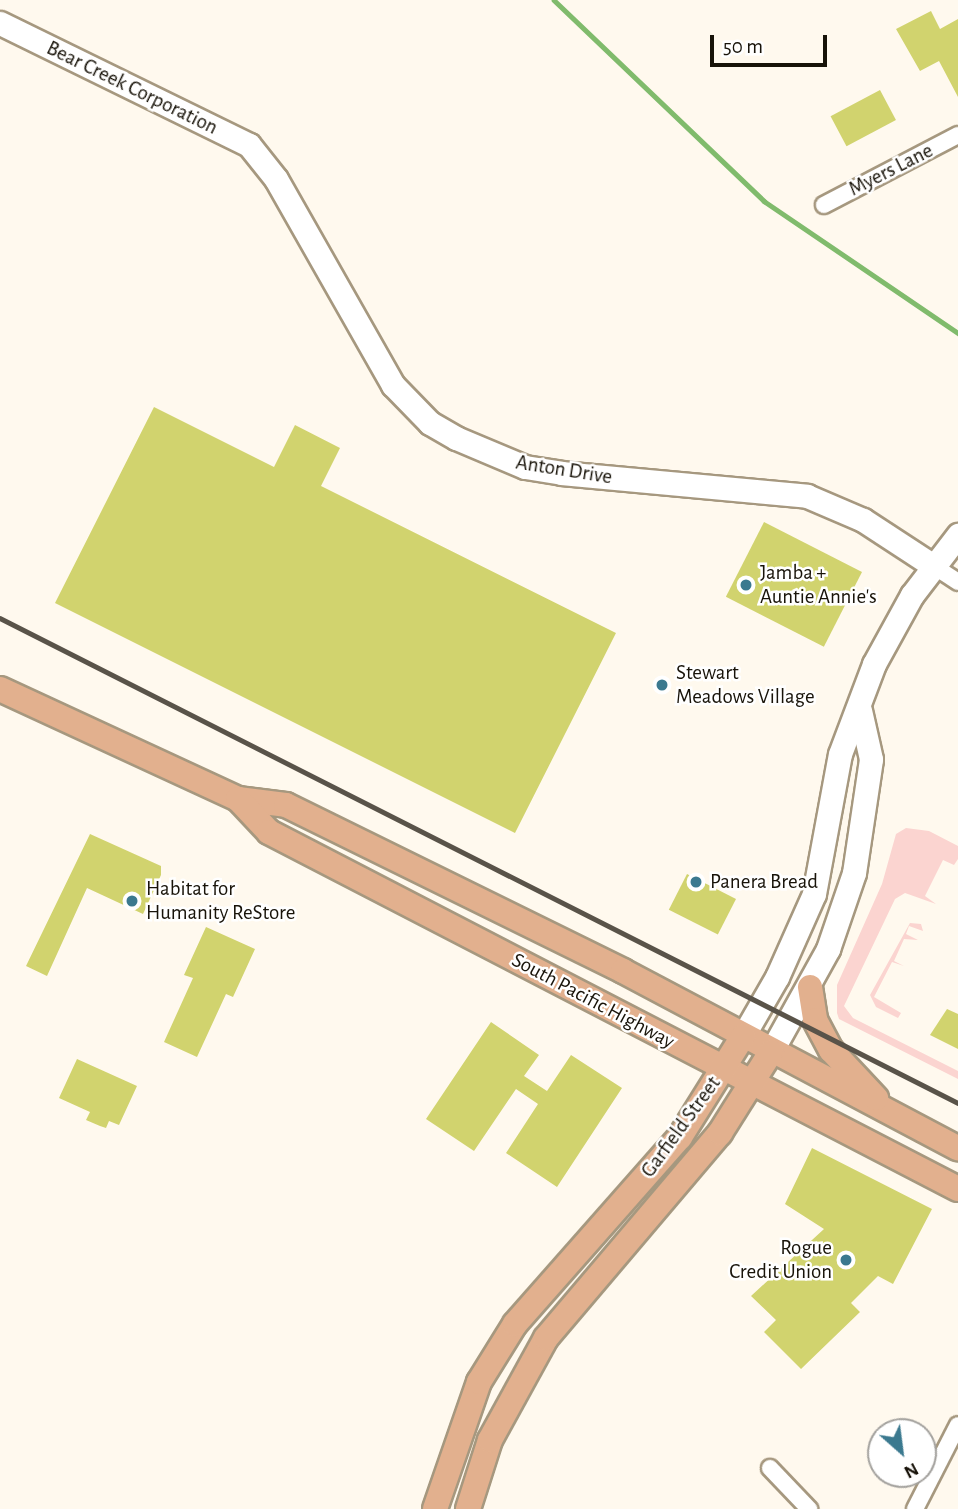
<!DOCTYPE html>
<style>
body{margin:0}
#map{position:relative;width:958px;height:1509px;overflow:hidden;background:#fff9ee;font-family:"Alegreya Sans",sans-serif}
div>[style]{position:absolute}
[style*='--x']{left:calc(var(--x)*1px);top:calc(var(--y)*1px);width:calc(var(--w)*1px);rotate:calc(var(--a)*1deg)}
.green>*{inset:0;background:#fbd4d0}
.stream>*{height:4.5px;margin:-2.25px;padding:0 2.25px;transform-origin:2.25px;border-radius:2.25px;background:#80bb6c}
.building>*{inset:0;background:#d1d36e;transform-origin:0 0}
.roads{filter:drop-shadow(2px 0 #a6987f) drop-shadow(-2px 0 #a6987f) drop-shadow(0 2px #a6987f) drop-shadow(0 -2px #a6987f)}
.street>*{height:16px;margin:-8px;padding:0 8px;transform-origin:8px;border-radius:8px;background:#fff}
.secondary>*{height:23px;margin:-11.5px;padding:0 11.5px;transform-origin:11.5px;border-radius:11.5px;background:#fff}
.primary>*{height:24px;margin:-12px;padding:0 12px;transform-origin:12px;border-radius:12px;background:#e2b08e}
.rail>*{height:4.5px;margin:-2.25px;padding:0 2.25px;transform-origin:2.25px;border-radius:2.25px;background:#595349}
.dots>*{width:19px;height:19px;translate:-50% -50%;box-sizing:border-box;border:4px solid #fff;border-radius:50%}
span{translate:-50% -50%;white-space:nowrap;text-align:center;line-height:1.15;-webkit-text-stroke:5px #fff;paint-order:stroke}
.street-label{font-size:21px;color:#181309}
.poi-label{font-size:21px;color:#181309}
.left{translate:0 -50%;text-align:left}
.right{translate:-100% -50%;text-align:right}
.north{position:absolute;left:867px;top:1418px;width:70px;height:70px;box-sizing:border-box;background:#fff;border:2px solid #a3a19d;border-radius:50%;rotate:152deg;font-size:19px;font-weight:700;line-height:28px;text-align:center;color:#181309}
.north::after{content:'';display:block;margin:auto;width:24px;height:32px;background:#3b798f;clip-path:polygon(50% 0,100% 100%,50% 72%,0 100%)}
.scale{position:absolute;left:710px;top:35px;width:117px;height:32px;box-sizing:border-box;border:4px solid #181309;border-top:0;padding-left:9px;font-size:21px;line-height:24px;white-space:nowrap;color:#181309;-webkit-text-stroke:5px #fff;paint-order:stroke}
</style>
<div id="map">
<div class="green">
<i style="clip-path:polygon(906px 828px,929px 831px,958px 846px,958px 859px,954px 865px,943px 860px,925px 896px,936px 904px,905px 893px,895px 899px,844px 1006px,853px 1018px,958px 1071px,958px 1079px,839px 1019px,837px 1013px,837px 985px,882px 884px,896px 834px)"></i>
<i style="clip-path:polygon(910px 923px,921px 924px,923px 931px,909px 926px,906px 934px,918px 940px,904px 939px,894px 961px,904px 966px,892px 962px,874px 997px,901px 1013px,898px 1018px,876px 1007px,870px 995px)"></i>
</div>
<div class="stream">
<i style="--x:554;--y:0;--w:291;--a:43.7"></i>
<i style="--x:764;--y:201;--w:235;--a:34.2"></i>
</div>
<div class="building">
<i style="clip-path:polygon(931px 11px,940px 29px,958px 19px,958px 97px,939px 61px,920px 71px,896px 29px)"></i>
<i style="left:880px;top:90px;width:34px;height:56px;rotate:62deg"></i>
<i style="clip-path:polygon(154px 407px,274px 467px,295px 425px,340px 448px,321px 486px,616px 633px,515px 833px,55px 603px)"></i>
<i style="left:764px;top:522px;width:110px;height:84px;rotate:27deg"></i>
<i style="clip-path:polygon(90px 834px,161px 866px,161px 875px,143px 914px,87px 888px,47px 976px,26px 966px)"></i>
<i style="left:687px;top:874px;width:55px;height:40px;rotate:27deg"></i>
<i style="clip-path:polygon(206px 927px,255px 949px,233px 997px,226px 994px,197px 1057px,164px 1042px,193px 978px,184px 975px)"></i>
<i style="clip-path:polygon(947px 1009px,958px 1014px,958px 1049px,930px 1035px)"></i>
<i style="clip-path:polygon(491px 1022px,539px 1055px,524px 1076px,547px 1091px,571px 1055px,622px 1088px,557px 1187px,506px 1153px,538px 1104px,516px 1089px,474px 1151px,426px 1119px)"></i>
<i style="clip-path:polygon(77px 1059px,137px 1086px,119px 1125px,109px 1121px,106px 1128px,100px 1126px,86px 1120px,90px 1112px,59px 1098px)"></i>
<i style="clip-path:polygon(812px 1148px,932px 1209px,893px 1284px,878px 1276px,851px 1303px,860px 1312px,801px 1369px,764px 1332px,776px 1320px,751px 1296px,824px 1229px,785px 1204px)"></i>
</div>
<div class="roads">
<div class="street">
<i style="--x:824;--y:205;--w:151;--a:-27.6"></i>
<i style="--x:932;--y:565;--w:31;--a:33"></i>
<i style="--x:770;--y:1468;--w:57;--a:46.4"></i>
<i style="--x:915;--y:1509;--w:94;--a:-62.9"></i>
</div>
<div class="secondary">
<i style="--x:0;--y:23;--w:277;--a:26.1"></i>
<i style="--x:249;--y:145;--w:43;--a:51.5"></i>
<i style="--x:276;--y:179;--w:237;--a:60.4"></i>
<i style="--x:393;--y:385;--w:53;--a:45.8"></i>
<i style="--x:430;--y:423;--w:30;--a:30"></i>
<i style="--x:456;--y:438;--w:75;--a:22.8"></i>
<i style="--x:525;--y:467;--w:36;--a:9"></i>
<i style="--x:561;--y:473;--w:247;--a:5.3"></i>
<i style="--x:807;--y:496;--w:61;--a:23.2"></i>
<i style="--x:863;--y:520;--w:82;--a:33.1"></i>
<i style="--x:743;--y:1036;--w:68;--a:-60"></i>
<i style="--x:777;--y:977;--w:91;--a:-66"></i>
<i style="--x:814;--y:894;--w:142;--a:-79.5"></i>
<i style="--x:840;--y:754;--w:96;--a:-69.3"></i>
<i style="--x:874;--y:664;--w:79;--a:-61.2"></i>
<i style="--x:912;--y:595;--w:76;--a:-52.5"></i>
<i style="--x:771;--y:1052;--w:118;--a:-61"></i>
<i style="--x:828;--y:949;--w:80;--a:-71.1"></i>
<i style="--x:854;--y:873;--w:115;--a:-81.5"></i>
<i style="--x:871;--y:759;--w:50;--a:-102.7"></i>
</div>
<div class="primary">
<i style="--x:0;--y:689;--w:262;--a:24.8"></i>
<i style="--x:238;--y:799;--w:48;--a:7.1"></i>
<i style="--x:286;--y:805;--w:376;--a:26.2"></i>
<i style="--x:623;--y:971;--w:379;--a:27.9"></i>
<i style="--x:238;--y:799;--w:45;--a:46.8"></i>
<i style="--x:269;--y:832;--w:776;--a:27.39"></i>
<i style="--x:810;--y:987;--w:33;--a:81"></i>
<i style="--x:815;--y:1020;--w:34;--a:62"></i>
<i style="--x:831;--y:1050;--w:66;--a:46.8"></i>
<i style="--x:435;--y:1509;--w:134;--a:-70.9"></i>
<i style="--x:479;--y:1382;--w:68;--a:-58.2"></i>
<i style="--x:515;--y:1324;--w:249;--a:-48.6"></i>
<i style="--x:680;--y:1137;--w:119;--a:-58"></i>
<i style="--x:468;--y:1509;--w:72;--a:-72.3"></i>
<i style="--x:490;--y:1440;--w:116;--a:-61.2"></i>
<i style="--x:546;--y:1338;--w:269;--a:-49.7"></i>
<i style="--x:720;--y:1133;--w:96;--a:-57.8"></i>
</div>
</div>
<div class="rail">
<i style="--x:0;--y:618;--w:1074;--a:26.85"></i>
</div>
<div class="dots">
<i style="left:746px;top:585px;background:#3b798f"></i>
<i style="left:662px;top:685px;background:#3b798f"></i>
<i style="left:696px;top:882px;background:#3b798f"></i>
<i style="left:132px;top:901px;background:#3b798f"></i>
<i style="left:846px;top:1260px;background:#3b798f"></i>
</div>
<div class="street-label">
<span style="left:132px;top:88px;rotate:26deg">Bear Creek Corporation</span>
<span style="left:891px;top:170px;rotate:-27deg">Myers Lane</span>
<span style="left:564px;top:470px;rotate:9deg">Anton Drive</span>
<span style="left:593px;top:1001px;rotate:28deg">South Pacific Highway</span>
<span style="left:681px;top:1127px;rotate:-54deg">Garfield Street</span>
</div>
<div class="poi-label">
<span class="left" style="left:760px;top:585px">Jamba +<br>Auntie Annie's</span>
<span class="left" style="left:676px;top:685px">Stewart<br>Meadows Village</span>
<span class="left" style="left:710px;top:882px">Panera Bread</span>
<span class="left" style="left:146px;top:901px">Habitat for<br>Humanity ReStore</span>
<span class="right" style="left:832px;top:1260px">Rogue<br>Credit Union</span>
</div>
<div class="north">N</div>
<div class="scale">50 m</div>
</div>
